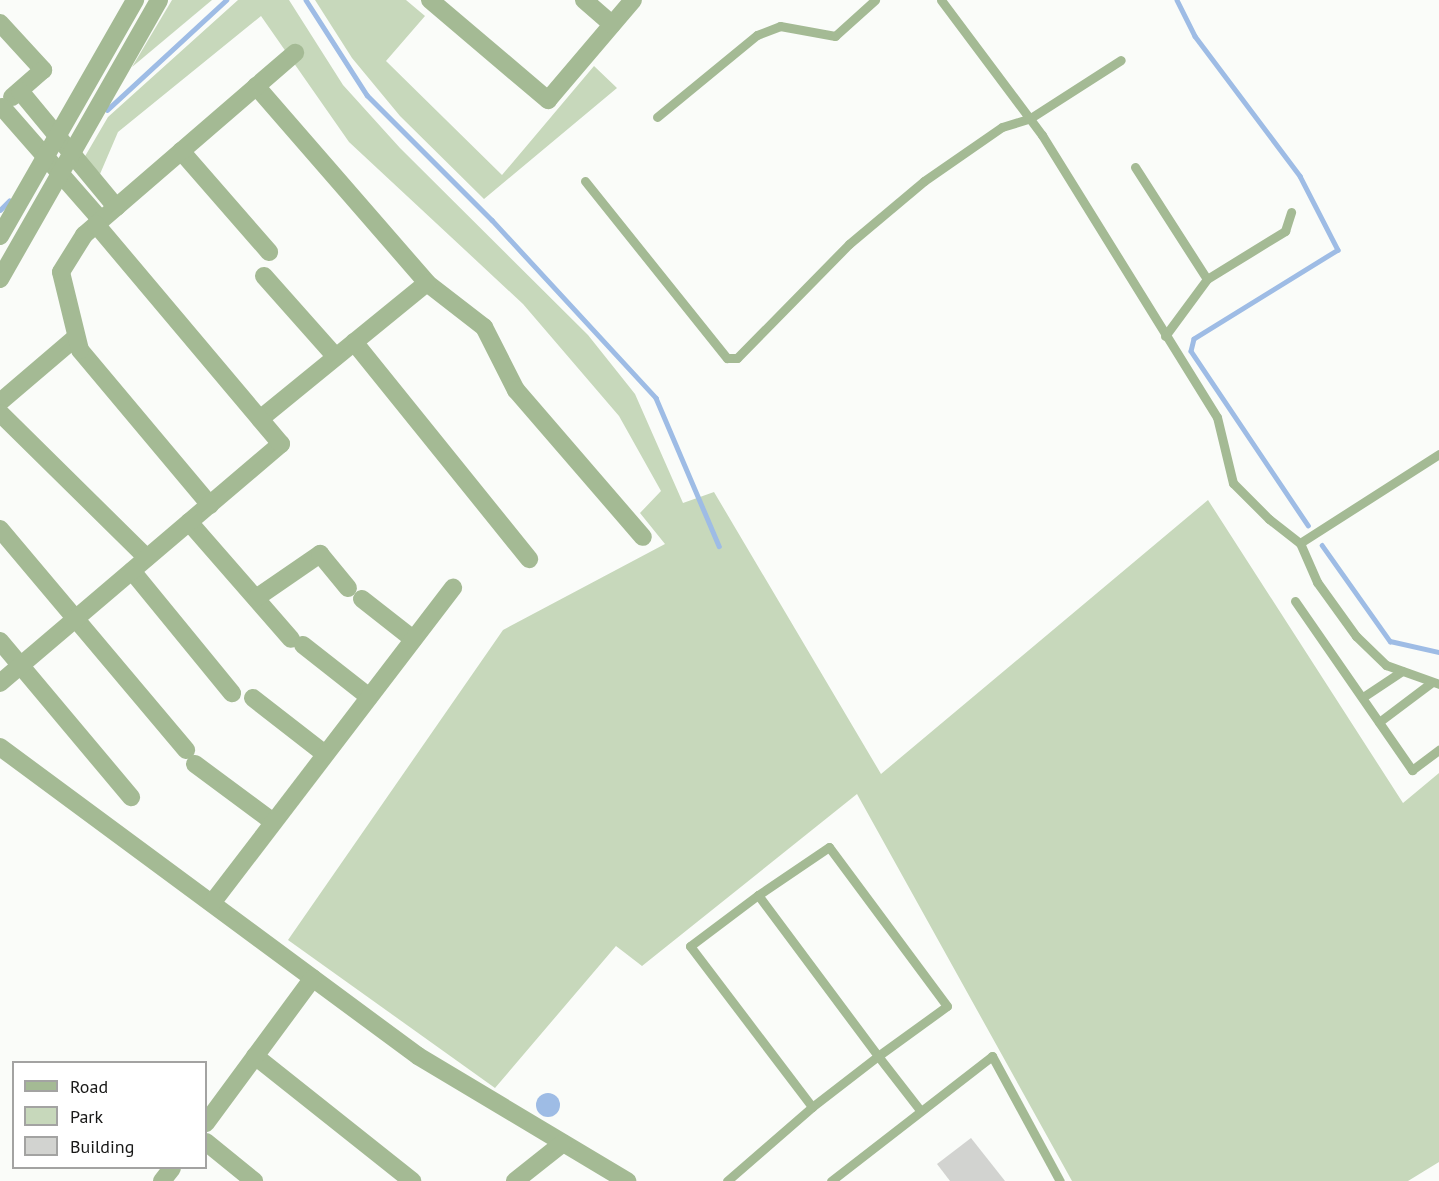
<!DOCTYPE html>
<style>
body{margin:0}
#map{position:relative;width:1439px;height:1181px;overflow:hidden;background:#fafcf9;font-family:"PT Sans",sans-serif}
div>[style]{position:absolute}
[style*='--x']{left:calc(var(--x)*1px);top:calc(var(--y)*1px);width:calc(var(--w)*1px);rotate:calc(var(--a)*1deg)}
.green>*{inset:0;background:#c7d8bb}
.water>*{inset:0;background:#9ebce5}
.round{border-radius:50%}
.stream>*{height:4.5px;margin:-2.25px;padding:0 2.25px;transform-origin:2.25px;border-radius:2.25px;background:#9ebce5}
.building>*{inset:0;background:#d2d3d0}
.service>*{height:9px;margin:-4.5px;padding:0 4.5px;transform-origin:4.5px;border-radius:4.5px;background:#a4ba94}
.minor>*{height:18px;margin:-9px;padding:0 9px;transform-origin:9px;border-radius:9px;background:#a4ba94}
span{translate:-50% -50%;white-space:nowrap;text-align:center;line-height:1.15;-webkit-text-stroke:6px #fff;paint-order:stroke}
.legend{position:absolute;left:12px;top:1061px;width:195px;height:108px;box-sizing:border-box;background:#fff;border:2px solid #a3a3a2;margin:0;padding:8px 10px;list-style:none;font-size:18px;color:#181817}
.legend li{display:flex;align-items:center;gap:12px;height:30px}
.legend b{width:30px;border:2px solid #a3a3a2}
</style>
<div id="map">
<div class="green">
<i style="clip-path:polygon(172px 0,212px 0,132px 67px)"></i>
<i style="clip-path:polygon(238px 0,289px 0,343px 85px,400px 148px,588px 335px,635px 394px,683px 503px,714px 492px,881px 774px,1208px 500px,1403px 803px,1439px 773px,1439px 1162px,1408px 1181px,1072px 1181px,857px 794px,642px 966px,616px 946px,495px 1088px,288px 940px,503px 630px,665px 544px,640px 513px,661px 491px,619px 416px,523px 304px,349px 142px,261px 16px,118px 132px,100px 174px,84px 158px,108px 117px)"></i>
<i style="clip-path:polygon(315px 0,406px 0,425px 16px,386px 61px,502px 175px,594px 66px,617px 88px,484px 199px,400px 116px,352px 58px)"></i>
</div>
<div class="water">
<i class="round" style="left:536px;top:1093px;width:24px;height:24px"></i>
</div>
<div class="stream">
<i style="--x:306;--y:0;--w:113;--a:57.3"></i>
<i style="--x:367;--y:95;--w:177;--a:45"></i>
<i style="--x:492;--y:220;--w:242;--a:47.3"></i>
<i style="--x:656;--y:398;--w:161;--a:66.9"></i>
<i style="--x:1177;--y:0;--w:40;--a:63.4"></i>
<i style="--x:1195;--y:36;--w:175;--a:53.1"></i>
<i style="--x:1300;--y:176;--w:83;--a:62.8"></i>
<i style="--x:1338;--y:250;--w:169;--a:148.3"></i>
<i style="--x:1194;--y:339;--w:12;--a:104"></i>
<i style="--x:1191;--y:351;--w:210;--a:56.1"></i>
<i style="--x:107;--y:110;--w:162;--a:-42.7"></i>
<i style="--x:0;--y:210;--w:13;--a:-45"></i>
<i style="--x:1322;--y:545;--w:118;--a:54.7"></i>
<i style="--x:1390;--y:641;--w:50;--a:12.7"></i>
</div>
<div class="building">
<i style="clip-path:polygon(971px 1138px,1005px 1181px,950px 1181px,937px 1164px)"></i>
</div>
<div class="service">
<i style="--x:941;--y:0;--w:169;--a:53.2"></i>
<i style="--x:1042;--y:135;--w:332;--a:58.2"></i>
<i style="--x:1217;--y:417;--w:68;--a:76.4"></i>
<i style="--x:1233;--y:483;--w:51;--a:45"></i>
<i style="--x:1269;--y:519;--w:39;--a:38"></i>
<i style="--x:1300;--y:543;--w:165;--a:-32.6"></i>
<i style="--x:657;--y:117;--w:129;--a:-39.4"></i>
<i style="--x:757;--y:35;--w:25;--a:-21"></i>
<i style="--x:780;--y:26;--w:56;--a:10.3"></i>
<i style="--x:835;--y:36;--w:54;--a:-42"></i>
<i style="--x:1135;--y:167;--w:133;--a:57.3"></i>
<i style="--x:585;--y:181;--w:227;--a:51.3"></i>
<i style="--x:727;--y:358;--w:10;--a:0"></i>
<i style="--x:737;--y:358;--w:160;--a:-45.5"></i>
<i style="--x:849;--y:244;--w:98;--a:-40"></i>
<i style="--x:924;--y:181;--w:95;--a:-34.7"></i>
<i style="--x:1002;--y:127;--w:28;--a:-17"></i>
<i style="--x:1029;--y:119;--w:109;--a:-32.7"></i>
<i style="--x:1165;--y:336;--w:71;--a:-53.6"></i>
<i style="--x:1207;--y:279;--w:92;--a:-31.6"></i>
<i style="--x:1285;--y:231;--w:20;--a:-72"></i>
<i style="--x:1300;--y:543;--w:43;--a:66.4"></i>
<i style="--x:1317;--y:582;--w:67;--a:54.2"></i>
<i style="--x:1356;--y:636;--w:42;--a:44"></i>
<i style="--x:1386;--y:665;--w:56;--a:19.7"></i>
<i style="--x:1295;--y:601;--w:206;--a:55.3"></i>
<i style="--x:1412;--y:770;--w:34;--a:-37"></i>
<i style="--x:1363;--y:697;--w:47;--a:-33.7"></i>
<i style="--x:1379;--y:722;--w:65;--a:-36.9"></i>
<i style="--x:758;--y:895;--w:85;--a:143.1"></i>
<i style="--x:690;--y:946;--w:202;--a:52.8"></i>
<i style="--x:727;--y:1181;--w:113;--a:-41"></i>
<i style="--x:812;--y:1107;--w:83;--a:-37.7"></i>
<i style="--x:878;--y:1056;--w:85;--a:-35.9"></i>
<i style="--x:947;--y:1006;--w:198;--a:-126.6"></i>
<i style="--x:829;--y:847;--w:86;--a:145.9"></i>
<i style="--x:758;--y:895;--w:201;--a:53.3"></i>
<i style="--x:878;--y:1056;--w:68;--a:52.1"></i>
<i style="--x:831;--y:1181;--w:204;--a:-37.8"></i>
<i style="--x:992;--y:1056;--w:142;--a:61.5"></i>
</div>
<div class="minor">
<i style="--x:430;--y:0;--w:155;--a:40.3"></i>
<i style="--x:548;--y:100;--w:131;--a:-49.6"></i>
<i style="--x:584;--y:0;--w:37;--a:41"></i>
<i style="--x:0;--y:23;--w:64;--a:47.5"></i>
<i style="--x:43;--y:70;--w:41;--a:138.9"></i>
<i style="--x:256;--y:86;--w:261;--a:49"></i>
<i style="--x:427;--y:283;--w:72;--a:37.7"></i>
<i style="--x:484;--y:327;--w:71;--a:63.1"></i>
<i style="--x:516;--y:390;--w:194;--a:49.2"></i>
<i style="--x:20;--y:91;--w:151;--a:50.4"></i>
<i style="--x:2;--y:107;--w:150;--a:48.8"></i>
<i style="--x:181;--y:151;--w:134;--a:48.9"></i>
<i style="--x:0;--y:236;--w:272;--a:-60.2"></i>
<i style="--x:264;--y:276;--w:108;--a:48.4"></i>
<i style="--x:0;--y:279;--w:321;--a:-60.3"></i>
<i style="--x:354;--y:342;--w:279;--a:51.1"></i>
<i style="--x:0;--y:402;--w:100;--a:-40.5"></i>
<i style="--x:0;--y:413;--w:206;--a:44.6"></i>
<i style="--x:260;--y:419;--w:215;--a:-39.2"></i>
<i style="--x:210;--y:505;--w:202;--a:-130"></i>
<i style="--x:80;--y:350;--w:80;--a:-103.7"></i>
<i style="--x:61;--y:272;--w:44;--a:-58.1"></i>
<i style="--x:84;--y:235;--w:279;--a:-40.8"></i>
<i style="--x:189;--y:522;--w:155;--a:48.9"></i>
<i style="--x:0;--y:529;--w:289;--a:49.9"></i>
<i style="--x:132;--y:571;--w:158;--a:50.7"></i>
<i style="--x:256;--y:598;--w:78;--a:-34.5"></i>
<i style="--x:320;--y:554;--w:44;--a:50.5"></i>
<i style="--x:362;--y:599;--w:65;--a:38.1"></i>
<i style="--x:0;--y:641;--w:204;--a:50"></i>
<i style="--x:303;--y:645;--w:84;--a:38.2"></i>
<i style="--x:0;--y:683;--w:369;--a:-40.4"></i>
<i style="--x:281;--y:444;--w:287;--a:-130.1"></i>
<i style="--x:253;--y:698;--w:91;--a:37.9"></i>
<i style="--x:0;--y:747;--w:520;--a:36.47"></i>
<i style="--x:418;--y:1056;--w:244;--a:30.9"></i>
<i style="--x:195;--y:764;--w:97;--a:36.6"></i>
<i style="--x:212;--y:903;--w:397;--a:-52.6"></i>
<i style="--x:255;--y:1056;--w:201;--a:38.5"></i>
<i style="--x:206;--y:1123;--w:180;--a:-53.6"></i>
<i style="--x:206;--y:1142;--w:62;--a:39.1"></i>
<i style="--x:162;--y:1181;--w:16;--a:-52"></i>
<i style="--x:515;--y:1181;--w:61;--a:-38.4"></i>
</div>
<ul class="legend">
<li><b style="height:8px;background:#a4ba94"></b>Road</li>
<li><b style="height:16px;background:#c7d8bb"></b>Park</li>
<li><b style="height:16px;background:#d2d3d0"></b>Building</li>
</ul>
</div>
